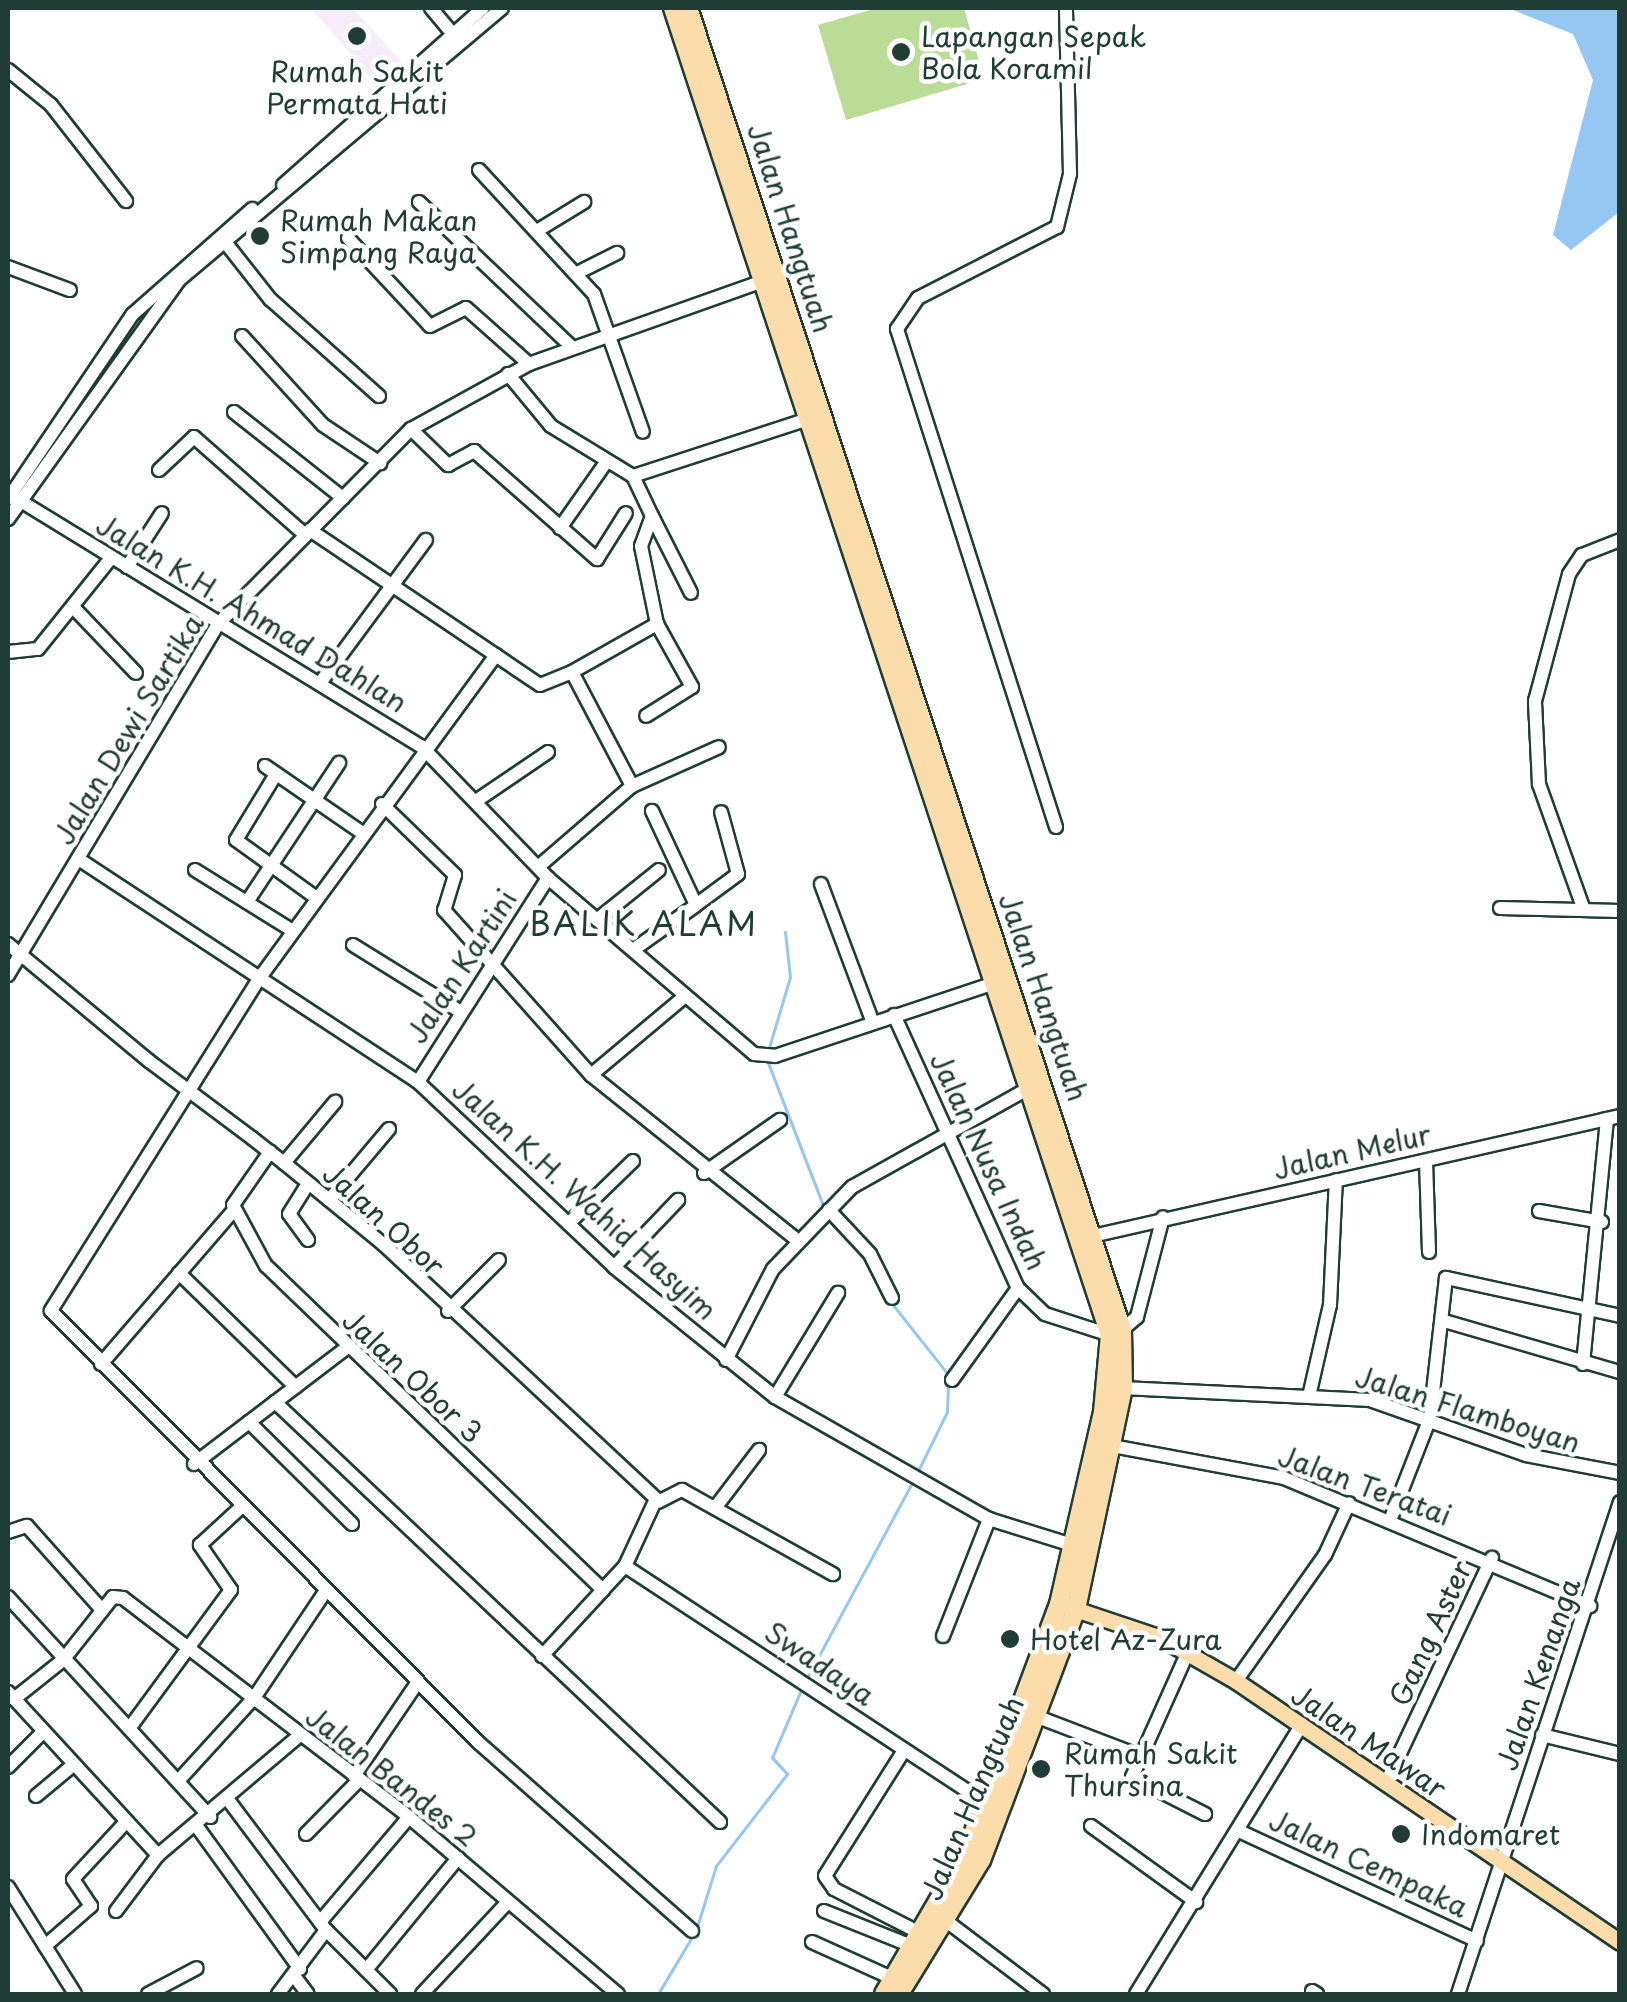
<!DOCTYPE html>
<style>
body{margin:0}
#map{position:relative;width:1627px;height:2002px;overflow:hidden;background:#fff;font-family:"Playpen Sans",sans-serif}
div>[style]{position:absolute}
[style*='--x']{left:calc(var(--x)*1px);top:calc(var(--y)*1px);width:calc(var(--w)*1px);rotate:calc(var(--a)*1deg)}
.built>*{inset:0;background:#f6ecfa}
.green>*{inset:0;background:#badc96}
.water>*{inset:0;background:#96c7f2}
.stream>*{height:2.5px;margin:-1.25px;padding:0 1.25px;transform-origin:1.25px;border-radius:1.25px;background:#96c7f2}
.roads{filter:drop-shadow(2px 0 #1f3d34) drop-shadow(-2px 0 #1f3d34) drop-shadow(0 2px #1f3d34) drop-shadow(0 -2px #1f3d34)}
.minor>*{height:12px;margin:-6px;padding:0 6px;transform-origin:6px;border-radius:6px;background:#fff}
.major>*{height:15px;margin:-7.5px;padding:0 7.5px;transform-origin:7.5px;border-radius:7.5px;background:#fddcac}
.highway>*{height:18px;margin:-9px;padding:0 9px;transform-origin:9px;border-radius:9px;background:#fddcac}
.dots>*{width:28px;height:28px;translate:-50% -50%;box-sizing:border-box;border:5px solid #fff;border-radius:50%}
span{translate:-50% -50%;white-space:nowrap;text-align:center;line-height:1.15;-webkit-text-stroke:9px #fff;paint-order:stroke}
.poi-label{font-size:28px;color:#1f3d34}
.left{translate:0 -50%;text-align:left}
.street-label{font-size:28px;color:#1f3d34}
.quarter-label{font-size:32px;color:#1f3d34;letter-spacing:2.5px}
.frame{position:absolute;inset:0;border:10px solid #1f3d34;pointer-events:none}
</style>
<div id="map">
<div class="built">
<i style="clip-path:polygon(311px 8px,353px 8px,403px 64px,378px 85px)"></i>
</div>
<div class="green">
<i style="clip-path:polygon(877px 8px,964px 8px,984px 79px,846px 120px,818px 25px)"></i>
</div>
<div class="water">
<i style="clip-path:polygon(1508px 8px,1619px 8px,1619px 212px,1571px 250px,1553px 235px,1593px 80px,1573px 34px)"></i>
</div>
<div class="stream">
<i style="--x:768;--y:1051;--w:77;--a:-73.4"></i>
<i style="--x:790;--y:977;--w:45;--a:-96.3"></i>
<i style="--x:767;--y:1059;--w:155;--a:68.9"></i>
<i style="--x:891;--y:1302;--w:92;--a:51.6"></i>
<i style="--x:955;--y:1365;--w:81;--a:-54.5"></i>
<i style="--x:918;--y:1471;--w:66;--a:-63.8"></i>
<i style="--x:947;--y:1412;--w:31;--a:-88"></i>
<i style="--x:807;--y:1678;--w:221;--a:-61.7"></i>
<i style="--x:696;--y:1930;--w:67;--a:-72.6"></i>
<i style="--x:716;--y:1866;--w:116;--a:-52.3"></i>
<i style="--x:787;--y:1774;--w:22;--a:-133"></i>
<i style="--x:772;--y:1758;--w:74;--a:-66.9"></i>
<i style="--x:658;--y:1994;--w:66;--a:-59.2"></i>
</div>
<div class="roads">
<div class="minor">
<i style="--x:431;--y:8;--w:33;--a:50"></i>
<i style="--x:8;--y:70;--w:55;--a:39.1"></i>
<i style="--x:51;--y:105;--w:122;--a:52"></i>
<i style="--x:479;--y:170;--w:169;--a:47.2"></i>
<i style="--x:594;--y:294;--w:146;--a:70.5"></i>
<i style="--x:283;--y:185;--w:267;--a:-41.5"></i>
<i style="--x:419;--y:202;--w:211;--a:43.5"></i>
<i style="--x:540;--y:229;--w:52;--a:-31.5"></i>
<i style="--x:348;--y:238;--w:120;--a:47"></i>
<i style="--x:430;--y:326;--w:40;--a:-26.6"></i>
<i style="--x:466;--y:308;--w:84;--a:41.6"></i>
<i style="--x:225;--y:242;--w:73;--a:51.7"></i>
<i style="--x:270;--y:299;--w:146;--a:41.7"></i>
<i style="--x:8;--y:267;--w:66;--a:20.4"></i>
<i style="--x:577;--y:273;--w:45;--a:-26.6"></i>
<i style="--x:242;--y:336;--w:120;--a:47.7"></i>
<i style="--x:323;--y:425;--w:69;--a:33.7"></i>
<i style="--x:508;--y:374;--w:67;--a:50.4"></i>
<i style="--x:551;--y:426;--w:96;--a:31.4"></i>
<i style="--x:633;--y:476;--w:44;--a:64.6"></i>
<i style="--x:652;--y:516;--w:32;--a:110"></i>
<i style="--x:641;--y:546;--w:80;--a:78.4"></i>
<i style="--x:234;--y:412;--w:139;--a:38.3"></i>
<i style="--x:411;--y:429;--w:52;--a:44.2"></i>
<i style="--x:448;--y:465;--w:30;--a:-28"></i>
<i style="--x:474;--y:451;--w:164;--a:41.3"></i>
<i style="--x:597;--y:559;--w:54;--a:-57.8"></i>
<i style="--x:159;--y:470;--w:48;--a:-43.3"></i>
<i style="--x:194;--y:437;--w:148;--a:41.4"></i>
<i style="--x:633;--y:476;--w:188;--a:-18"></i>
<i style="--x:8;--y:499;--w:223;--a:-56"></i>
<i style="--x:133;--y:314;--w:159;--a:-41.4"></i>
<i style="--x:19;--y:500;--w:471;--a:31.5"></i>
<i style="--x:421;--y:746;--w:183;--a:46.1"></i>
<i style="--x:548;--y:878;--w:271;--a:40.5"></i>
<i style="--x:754;--y:1054;--w:21;--a:5"></i>
<i style="--x:775;--y:1056;--w:231;--a:-18.4"></i>
<i style="--x:652;--y:516;--w:86;--a:63.1"></i>
<i style="--x:8;--y:519;--w:294;--a:-54.4"></i>
<i style="--x:179;--y:280;--w:422;--a:-40.1"></i>
<i style="--x:560;--y:528;--w:82;--a:-55"></i>
<i style="--x:310;--y:530;--w:277;--a:34"></i>
<i style="--x:540;--y:685;--w:35;--a:-22"></i>
<i style="--x:572;--y:672;--w:129;--a:62.2"></i>
<i style="--x:127;--y:567;--w:64;--a:-57.1"></i>
<i style="--x:73;--y:607;--w:91;--a:46.3"></i>
<i style="--x:8;--y:652;--w:30;--a:-6"></i>
<i style="--x:38;--y:649;--w:117;--a:-51.3"></i>
<i style="--x:496;--y:655;--w:405;--a:126.2"></i>
<i style="--x:257;--y:982;--w:388;--a:122.1"></i>
<i style="--x:51;--y:1311;--w:608;--a:45.27"></i>
<i style="--x:479;--y:1743;--w:284;--a:41.4"></i>
<i style="--x:572;--y:672;--w:98;--a:-29.5"></i>
<i style="--x:657;--y:624;--w:72;--a:60.9"></i>
<i style="--x:692;--y:687;--w:54;--a:147.8"></i>
<i style="--x:323;--y:679;--w:173;--a:-53.5"></i>
<i style="--x:265;--y:766;--w:116;--a:34.5"></i>
<i style="--x:276;--y:774;--w:77;--a:121.2"></i>
<i style="--x:236;--y:840;--w:97;--a:35.8"></i>
<i style="--x:476;--y:801;--w:87;--a:-34.2"></i>
<i style="--x:382;--y:804;--w:102;--a:44.2"></i>
<i style="--x:455;--y:875;--w:37;--a:107"></i>
<i style="--x:444;--y:910;--w:221;--a:48.3"></i>
<i style="--x:591;--y:1075;--w:265;--a:38.7"></i>
<i style="--x:1056;--y:827;--w:523;--a:-107.71"></i>
<i style="--x:897;--y:329;--w:37;--a:-56"></i>
<i style="--x:918;--y:298;--w:156;--a:-27.1"></i>
<i style="--x:1057;--y:227;--w:55;--a:-76.2"></i>
<i style="--x:1070;--y:174;--w:166;--a:-91.4"></i>
<i style="--x:80;--y:860;--w:404;--a:33.3"></i>
<i style="--x:418;--y:1082;--w:270;--a:43.3"></i>
<i style="--x:614;--y:1267;--w:207;--a:38.9"></i>
<i style="--x:775;--y:1397;--w:246;--a:29.7"></i>
<i style="--x:989;--y:1519;--w:87;--a:17.4"></i>
<i style="--x:538;--y:867;--w:124;--a:-40.8"></i>
<i style="--x:632;--y:786;--w:95;--a:-24.1"></i>
<i style="--x:195;--y:870;--w:115;--a:31.9"></i>
<i style="--x:821;--y:884;--w:148;--a:69.5"></i>
<i style="--x:247;--y:902;--w:167;--a:-56.5"></i>
<i style="--x:696;--y:905;--w:52;--a:-36.4"></i>
<i style="--x:738;--y:874;--w:64;--a:-105.3"></i>
<i style="--x:1500;--y:908;--w:120;--a:1.4"></i>
<i style="--x:1584;--y:910;--w:134;--a:-109.7"></i>
<i style="--x:1539;--y:784;--w:83;--a:-92.8"></i>
<i style="--x:1535;--y:701;--w:131;--a:-75"></i>
<i style="--x:1569;--y:574;--w:23;--a:-56"></i>
<i style="--x:1582;--y:555;--w:41;--a:-21.5"></i>
<i style="--x:598;--y:919;--w:78;--a:-38.8"></i>
<i style="--x:8;--y:944;--w:183;--a:39.7"></i>
<i style="--x:149;--y:1061;--w:129;--a:36.8"></i>
<i style="--x:252;--y:1138;--w:23;--a:38"></i>
<i style="--x:270;--y:1152;--w:18;--a:38"></i>
<i style="--x:284;--y:1163;--w:128;--a:39.3"></i>
<i style="--x:383;--y:1244;--w:374;--a:43"></i>
<i style="--x:656;--y:1499;--w:74;--a:114.8"></i>
<i style="--x:625;--y:1566;--w:33;--a:133"></i>
<i style="--x:603;--y:1590;--w:467;--a:-136.1"></i>
<i style="--x:266;--y:1266;--w:69;--a:-118.4"></i>
<i style="--x:233;--y:1205;--w:65;--a:-55.1"></i>
<i style="--x:353;--y:945;--w:123;--a:31.8"></i>
<i style="--x:633;--y:950;--w:77;--a:-35.5"></i>
<i style="--x:696;--y:905;--w:104;--a:-115.1"></i>
<i style="--x:8;--y:975;--w:409;--a:-59.1"></i>
<i style="--x:218;--y:624;--w:274;--a:-45.3"></i>
<i style="--x:411;--y:429;--w:135;--a:-28.8"></i>
<i style="--x:529;--y:364;--w:251;--a:-19.5"></i>
<i style="--x:894;--y:1015;--w:300;--a:65.6"></i>
<i style="--x:1018;--y:1288;--w:37;--a:44"></i>
<i style="--x:1045;--y:1314;--w:68;--a:17.9"></i>
<i style="--x:591;--y:1075;--w:123;--a:-40"></i>
<i style="--x:418;--y:1082;--w:242;--a:-57.5"></i>
<i style="--x:1426;--y:1161;--w:91;--a:88.1"></i>
<i style="--x:284;--y:1163;--w:80;--a:-50.1"></i>
<i style="--x:704;--y:1173;--w:93;--a:-34.9"></i>
<i style="--x:329;--y:1200;--w:93;--a:-49.8"></i>
<i style="--x:829;--y:1210;--w:60;--a:47"></i>
<i style="--x:870;--y:1254;--w:49;--a:63.4"></i>
<i style="--x:1539;--y:1211;--w:64;--a:9.9"></i>
<i style="--x:569;--y:1223;--w:89;--a:-44.1"></i>
<i style="--x:1097;--y:1235;--w:536;--a:-12.82"></i>
<i style="--x:308;--y:1240;--w:32;--a:-126"></i>
<i style="--x:289;--y:1214;--w:36;--a:-58"></i>
<i style="--x:614;--y:1267;--w:93;--a:-46.3"></i>
<i style="--x:179;--y:1273;--w:163;--a:44.3"></i>
<i style="--x:448;--y:1311;--w:72;--a:-45"></i>
<i style="--x:1444;--y:1321;--w:183;--a:16.2"></i>
<i style="--x:1122;--y:1330;--w:20;--a:-41"></i>
<i style="--x:1137;--y:1317;--w:103;--a:-75.4"></i>
<i style="--x:726;--y:1360;--w:102;--a:-62.7"></i>
<i style="--x:773;--y:1269;--w:114;--a:-46.1"></i>
<i style="--x:852;--y:1187;--w:205;--a:-29.2"></i>
<i style="--x:101;--y:1364;--w:202;--a:-49.2"></i>
<i style="--x:1583;--y:1364;--w:246;--a:-84.4"></i>
<i style="--x:952;--y:1380;--w:113;--a:-54.3"></i>
<i style="--x:1123;--y:1388;--w:247;--a:2.8"></i>
<i style="--x:1370;--y:1400;--w:165;--a:19.4"></i>
<i style="--x:1526;--y:1455;--w:96;--a:10.8"></i>
<i style="--x:1310;--y:1392;--w:89;--a:-77.1"></i>
<i style="--x:1330;--y:1305;--w:125;--a:-87.3"></i>
<i style="--x:775;--y:1397;--w:122;--a:-58.8"></i>
<i style="--x:275;--y:1402;--w:612;--a:43.34"></i>
<i style="--x:249;--y:1422;--w:145;--a:44.7"></i>
<i style="--x:1112;--y:1446;--w:175;--a:10.5"></i>
<i style="--x:1284;--y:1478;--w:332;--a:22.7"></i>
<i style="--x:194;--y:1464;--w:190;--a:-37.3"></i>
<i style="--x:658;--y:1502;--w:27;--a:-27"></i>
<i style="--x:682;--y:1490;--w:173;--a:29.1"></i>
<i style="--x:715;--y:1508;--w:73;--a:-52.8"></i>
<i style="--x:1391;--y:1518;--w:107;--a:-68.7"></i>
<i style="--x:1430;--y:1418;--w:141;--a:-83.5"></i>
<i style="--x:1446;--y:1278;--w:178;--a:12.3"></i>
<i style="--x:8;--y:1532;--w:20;--a:-18"></i>
<i style="--x:27;--y:1526;--w:113;--a:48.2"></i>
<i style="--x:625;--y:1566;--w:432;--a:33.3"></i>
<i style="--x:8;--y:1597;--w:299;--a:47.4"></i>
<i style="--x:943;--y:1636;--w:126;--a:-68.5"></i>
<i style="--x:1187;--y:1654;--w:135;--a:114.1"></i>
<i style="--x:1132;--y:1777;--w:82;--a:26.9"></i>
<i style="--x:542;--y:1656;--w:90;--a:-47.3"></i>
<i style="--x:1236;--y:1681;--w:154;--a:-54.8"></i>
<i style="--x:1325;--y:1555;--w:57;--a:-65.2"></i>
<i style="--x:8;--y:1692;--w:222;--a:47.4"></i>
<i style="--x:14;--y:1699;--w:63;--a:-38.5"></i>
<i style="--x:63;--y:1660;--w:80;--a:-51.6"></i>
<i style="--x:113;--y:1597;--w:10;--a:6"></i>
<i style="--x:123;--y:1598;--w:360;--a:37.4"></i>
<i style="--x:409;--y:1817;--w:274;--a:40.3"></i>
<i style="--x:1038;--y:1717;--w:109;--a:20.9"></i>
<i style="--x:131;--y:1726;--w:169;--a:-53.7"></i>
<i style="--x:231;--y:1590;--w:55;--a:-124.6"></i>
<i style="--x:200;--y:1545;--w:53;--a:-42.7"></i>
<i style="--x:1542;--y:1735;--w:80;--a:13.7"></i>
<i style="--x:903;--y:1752;--w:146;--a:122.2"></i>
<i style="--x:825;--y:1876;--w:16;--a:55"></i>
<i style="--x:834;--y:1889;--w:99;--a:27.1"></i>
<i style="--x:8;--y:1767;--w:48;--a:-45"></i>
<i style="--x:354;--y:1776;--w:114;--a:-55.8"></i>
<i style="--x:179;--y:1780;--w:111;--a:-47.6"></i>
<i style="--x:254;--y:1698;--w:128;--a:-56.2"></i>
<i style="--x:1386;--y:1783;--w:249;--a:-64.8"></i>
<i style="--x:36;--y:1796;--w:47;--a:-39.8"></i>
<i style="--x:229;--y:1801;--w:161;--a:53.1"></i>
<i style="--x:326;--y:1930;--w:91;--a:45"></i>
<i style="--x:1091;--y:1826;--w:130;--a:35.9"></i>
<i style="--x:198;--y:1828;--w:174;--a:54.1"></i>
<i style="--x:1239;--y:1831;--w:262;--a:24.8"></i>
<i style="--x:306;--y:1834;--w:76;--a:-45.5"></i>
<i style="--x:8;--y:1887;--w:126;--a:57.9"></i>
<i style="--x:116;--y:1911;--w:70;--a:-53.1"></i>
<i style="--x:158;--y:1855;--w:185;--a:-40.2"></i>
<i style="--x:824;--y:1911;--w:97;--a:21.8"></i>
<i style="--x:320;--y:1922;--w:138;--a:-49.7"></i>
<i style="--x:949;--y:1923;--w:118;--a:37.1"></i>
<i style="--x:812;--y:1942;--w:90;--a:24.3"></i>
<i style="--x:45;--y:1946;--w:61;--a:-41"></i>
<i style="--x:91;--y:1906;--w:32;--a:-124"></i>
<i style="--x:73;--y:1879;--w:78;--a:-47.1"></i>
<i style="--x:366;--y:1970;--w:145;--a:-50.6"></i>
<i style="--x:295;--y:1977;--w:21;--a:53"></i>
<i style="--x:1312;--y:1991;--w:6;--a:31"></i>
<i style="--x:148;--y:1994;--w:55;--a:-28"></i>
<i style="--x:278;--y:1994;--w:80;--a:-53.1"></i>
<i style="--x:422;--y:1994;--w:125;--a:-47"></i>
<i style="--x:1136;--y:1994;--w:317;--a:-58.4"></i>
<i style="--x:1458;--y:1994;--w:518;--a:-71.77"></i>
</div>
<div class="major">
<i style="--x:1066;--y:1606;--w:100;--a:18.6"></i>
<i style="--x:1161;--y:1638;--w:86;--a:29.8"></i>
<i style="--x:1236;--y:1681;--w:464;--a:34.2"></i>
</div>
<div class="highway">
<i style="--x:673;--y:8;--w:1397;--a:71.77"></i>
<i style="--x:1110;--y:1335;--w:77;--a:95.2"></i>
<i style="--x:1103;--y:1412;--w:197;--a:102.9"></i>
<i style="--x:1059;--y:1604;--w:266;--a:110.5"></i>
<i style="--x:966;--y:1853;--w:163;--a:120.2"></i>
<i style="--x:688;--y:8;--w:1391;--a:71.83"></i>
<i style="--x:1122;--y:1330;--w:58;--a:89"></i>
<i style="--x:1123;--y:1388;--w:226;--a:102"></i>
<i style="--x:1076;--y:1609;--w:268;--a:110.7"></i>
<i style="--x:981;--y:1860;--w:157;--a:121.5"></i>
</div>
</div>
<div class="dots">
<i style="left:357px;top:36px;background:#1f3d34"></i>
<i style="left:901px;top:52px;background:#1f3d34"></i>
<i style="left:260px;top:236px;background:#1f3d34"></i>
<i style="left:1010px;top:1639px;background:#1f3d34"></i>
<i style="left:1041px;top:1769px;background:#1f3d34"></i>
<i style="left:1401px;top:1834px;background:#1f3d34"></i>
</div>
<div class="poi-label">
<span class="left" style="left:921px;top:52px">Lapangan Sepak<br>Bola Koramil</span>
<span style="left:357px;top:87px">Rumah Sakit<br>Permata Hati</span>
<span class="left" style="left:280px;top:236px">Rumah Makan<br>Simpang Raya</span>
<span class="left" style="left:1030px;top:1639px">Hotel Az-Zura</span>
<span class="left" style="left:1064px;top:1769px">Rumah Sakit<br>Thursina</span>
<span class="left" style="left:1421px;top:1834px">Indomaret</span>
</div>
<div class="street-label">
<span style="left:791px;top:228px;rotate:72deg">Jalan Hangtuah</span>
<span style="left:252px;top:613px;rotate:31deg">Jalan K.H. Ahmad Dahlan</span>
<span style="left:128px;top:729px;rotate:-59deg">Jalan Dewi Sartika</span>
<span style="left:461px;top:966px;rotate:-57deg">Jalan Kartini</span>
<span style="left:1044px;top:997px;rotate:71deg">Jalan Hangtuah</span>
<span style="left:1352px;top:1151px;rotate:-13deg">Jalan Melur</span>
<span style="left:989px;top:1161px;rotate:65deg">Jalan Nusa Indah</span>
<span style="left:585px;top:1199px;rotate:42deg">Jalan K.H. Wahid Hasyim</span>
<span style="left:384px;top:1219px;rotate:42deg">Jalan Obor</span>
<span style="left:413px;top:1376px;rotate:43deg">Jalan Obor 3</span>
<span style="left:1468px;top:1409px;rotate:17deg">Jalan Flamboyan</span>
<span style="left:1365px;top:1485px;rotate:20deg">Jalan Teratai</span>
<span style="left:1430px;top:1633px;rotate:-65deg">Gang Aster</span>
<span style="left:820px;top:1663px;rotate:34deg">Swadaya</span>
<span style="left:1538px;top:1674px;rotate:-71deg">Jalan Kenanga</span>
<span style="left:1369px;top:1741px;rotate:34deg">Jalan Mawar</span>
<span style="left:392px;top:1776px;rotate:38deg">Jalan Bandes 2</span>
<span style="left:972px;top:1798px;rotate:-67deg">Jalan Hangtuah</span>
<span style="left:1369px;top:1863px;rotate:25deg">Jalan Cempaka</span>
</div>
<div class="quarter-label">
<span style="left:644px;top:923px">BALIK ALAM</span>
</div>
<div class="frame"></div>
</div>
